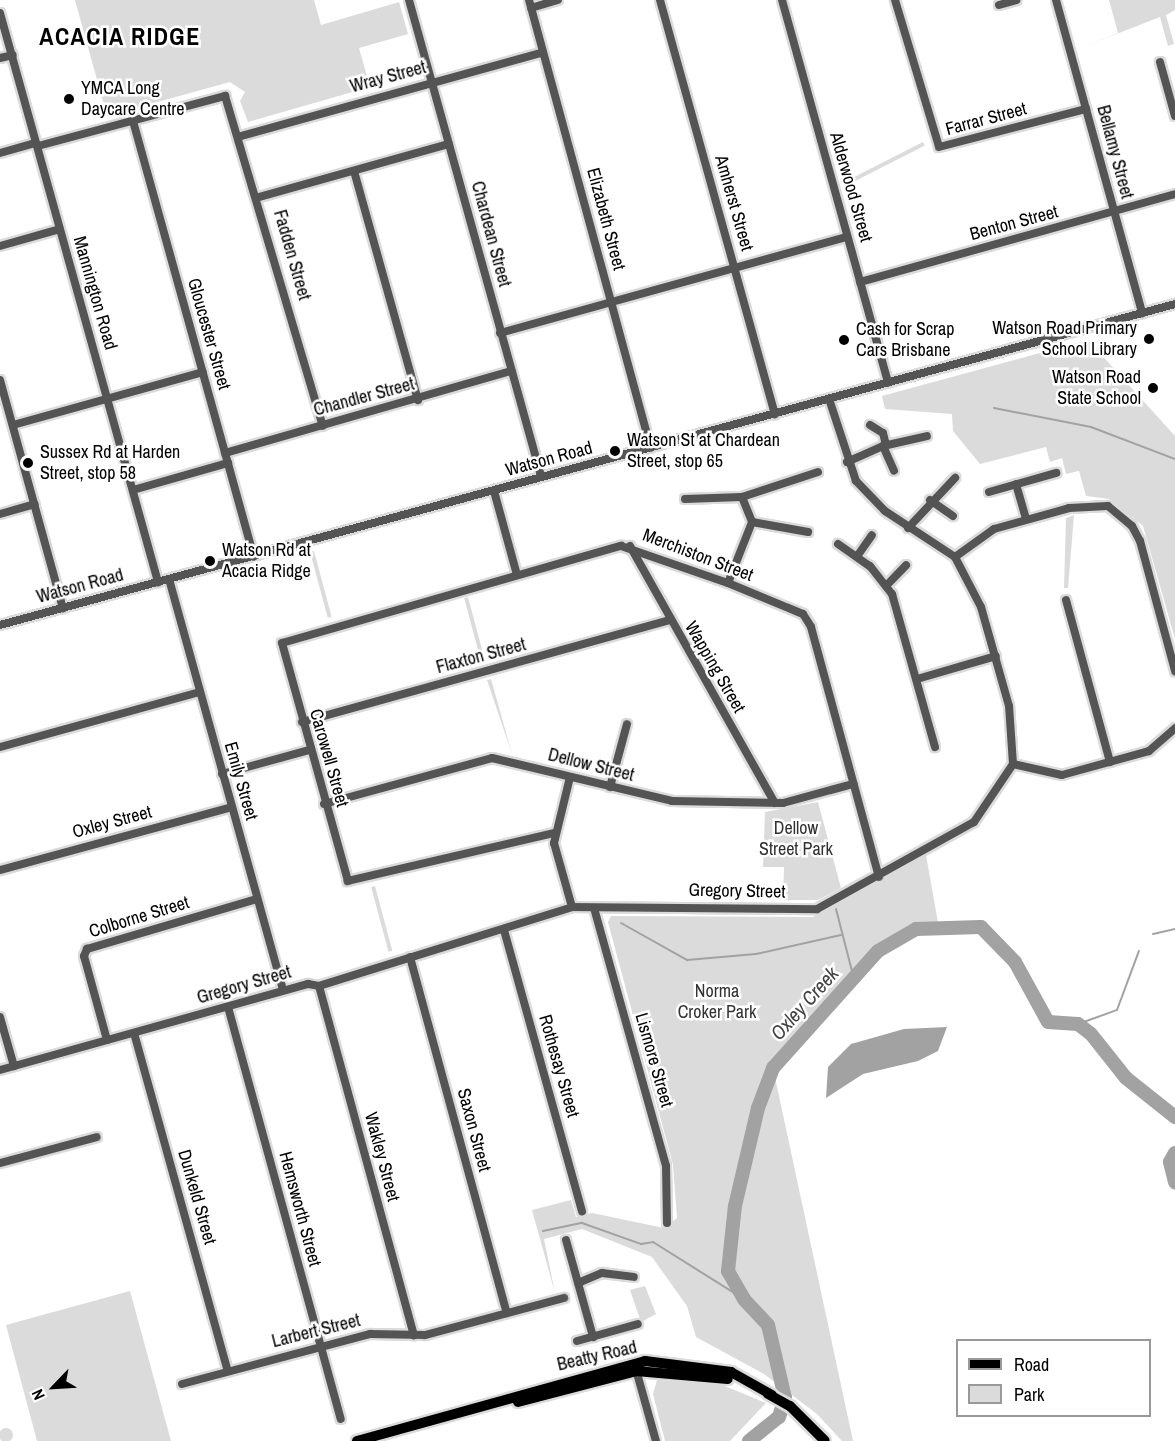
<!DOCTYPE html>
<style>
body{margin:0}
#map{position:relative;width:1175px;height:1441px;overflow:hidden;background:#fff;font-family:"Archivo Narrow",sans-serif}
div>[style]{position:absolute}
[style*='--x']{left:calc(var(--x)*1px);top:calc(var(--y)*1px);width:calc(var(--w)*1px);rotate:calc(var(--a)*1deg)}
.green>*{inset:0;background:#dbdbdb;transform-origin:0 0}
.round{border-radius:50%}
.water>*{inset:0;background:#a2a2a2}
.stream>*{height:2px;margin:-1px;padding:0 1px;transform-origin:1px;border-radius:1px;background:#a2a2a2}
.river>*{height:14px;margin:-7px;padding:0 7px;transform-origin:7px;border-radius:7px;background:#a2a2a2}
.roads{filter:drop-shadow(2px 0 #dbdbdb) drop-shadow(-2px 0 #dbdbdb) drop-shadow(0 2px #dbdbdb) drop-shadow(0 -2px #dbdbdb)}
.minor>*{height:8px;margin:-4px;padding:0 4px;transform-origin:4px;border-radius:4px;background:#545454}
.major>*{height:10px;margin:-5px;padding:0 5px;transform-origin:5px;border-radius:5px;background:#000}
.dots>*{width:16px;height:16px;translate:-50% -50%;box-sizing:border-box;border:3px solid #fff;border-radius:50%}
span{translate:-50% -50%;white-space:nowrap;text-align:center;line-height:1.15;-webkit-text-stroke:5px #fff;paint-order:stroke}
.street-label{font-size:18px;color:#000}
.poi-label{font-size:18px;color:#000}
.left{translate:0 -50%;text-align:left}
.right{translate:-100% -50%;text-align:right}
.park-label{font-size:18px;color:#323232}
.water-label{font-size:20px;color:#434343;font-style:italic}
.district-label{font-size:24px;color:#000;font-weight:700;letter-spacing:1.5px}
.legend{position:absolute;left:956px;top:1339px;width:195px;height:78px;box-sizing:border-box;background:#fff;border:2px solid #999;margin:0;padding:8px 10px;list-style:none;font-size:18px;color:#000}
.legend li{display:flex;align-items:center;gap:12px;height:30px}
.legend b{width:30px;border:2px solid #999}
.north{position:absolute;left:24px;top:1357px;width:60px;height:60px;-webkit-text-stroke:4px #fff;paint-order:stroke;rotate:245deg;font-size:16px;font-weight:700;line-height:24px;text-align:center;color:#000}
.north::after{content:'';display:block;margin:auto;width:21px;height:27px;background:#000;clip-path:polygon(50% 0,100% 100%,50% 72%,0 100%)}
</style>
<div id="map">
<div class="green">
<i style="clip-path:polygon(75px 0,314px 0,321px 25px,399px 2px,408px 34px,359px 48px,370px 87px,248px 122px,240px 101px,245px 92px,230px 82px,107px 116px)"></i>
<i style="clip-path:polygon(1109px 0,1175px 0,1175px 10px,1166px 15px,1174px 44px,1168px 46px,1160px 17px,1078px 49px,1118px 33px)"></i>
<i style="left:923px;top:142px;width:4px;height:87px;rotate:63deg"></i>
<i style="clip-path:polygon(1088px 340px,1175px 436px,1175px 639px,1143px 526px,1109px 499px,1086px 496px,1079px 471px,1066px 474px,1062px 458px,1050px 462px,1046px 447px,980px 464px,953px 431px,952px 414px,885px 409px,882px 396px)"></i>
<i style="clip-path:polygon(1074px 515px,1068px 588px,1064px 588px,1066px 518px)"></i>
<i style="left:314px;top:551px;width:68px;height:4px;rotate:75deg"></i>
<i style="left:468px;top:597px;width:68px;height:4px;rotate:75deg"></i>
<i style="clip-path:polygon(491px 679px,512px 754px,487px 680px)"></i>
<i style="clip-path:polygon(818px 802px,841px 888px,818px 900px,783px 900px,784px 867px,763px 867px,765px 812px)"></i>
<i style="clip-path:polygon(926px 855px,939px 928px,916px 929px,878px 951px,773px 1068px,853px 1441px,842px 1441px,817px 1414px,764px 1374px,696px 1337px,687px 1306px,652px 1257px,582px 1229px,544px 1239px,555px 1293px,532px 1210px,571px 1200px,576px 1217px,592px 1213px,664px 1228px,677px 1218px,673px 1165px,608px 922px,611px 916px,813px 917px)"></i>
<i style="left:375px;top:886px;width:67px;height:4px;rotate:75deg"></i>
<i style="clip-path:polygon(645px 1286px,656px 1314px,641px 1322px,630px 1290px)"></i>
<i style="clip-path:polygon(130px 1291px,171px 1441px,37px 1441px,6px 1325px)"></i>
<i style="clip-path:polygon(665px 1377px,715px 1382px,766px 1403px,730px 1441px,665px 1441px,653px 1394px,657px 1380px)"></i>
<i class="round" style="left:-1px;top:1428px;width:14px;height:14px"></i>
</div>
<div class="water">
<i style="clip-path:polygon(947px 1027px,938px 1051px,918px 1061px,863px 1074px,826px 1098px,828px 1067px,851px 1044px,904px 1029px)"></i>
</div>
<div class="stream">
<i style="--x:994;--y:408;--w:99;--a:11.1"></i>
<i style="--x:1091;--y:427;--w:90;--a:20.9"></i>
<i style="--x:836;--y:909;--w:68;--a:75.6"></i>
<i style="--x:621;--y:923;--w:76;--a:29.3"></i>
<i style="--x:687;--y:960;--w:69;--a:-5"></i>
<i style="--x:756;--y:954;--w:87;--a:-12.6"></i>
<i style="--x:1153;--y:934;--w:23;--a:-13"></i>
<i style="--x:1078;--y:1024;--w:41;--a:-19.7"></i>
<i style="--x:1117;--y:1010;--w:63;--a:-69.6"></i>
<i style="--x:543;--y:1231;--w:40;--a:-12"></i>
<i style="--x:582;--y:1223;--w:63;--a:19.6"></i>
<i style="--x:641;--y:1244;--w:12;--a:-9"></i>
<i style="--x:653;--y:1242;--w:107;--a:32.1"></i>
</div>
<div class="river">
<i style="--x:1175;--y:1153;--w:10;--a:119"></i>
<i style="--x:1170;--y:1162;--w:21;--a:76"></i>
<i style="--x:749;--y:1441;--w:38;--a:-39"></i>
<i style="--x:779;--y:1417;--w:20;--a:-72"></i>
<i style="--x:785;--y:1398;--w:75;--a:-103.1"></i>
<i style="--x:768;--y:1325;--w:35;--a:-133"></i>
<i style="--x:744;--y:1299;--w:32;--a:-120"></i>
<i style="--x:728;--y:1271;--w:65;--a:-83.9"></i>
<i style="--x:735;--y:1206;--w:101;--a:-76.8"></i>
<i style="--x:758;--y:1108;--w:43;--a:-69.4"></i>
<i style="--x:773;--y:1068;--w:157;--a:-48.1"></i>
<i style="--x:878;--y:951;--w:44;--a:-30.1"></i>
<i style="--x:916;--y:929;--w:65;--a:-1.8"></i>
<i style="--x:981;--y:927;--w:49;--a:45.8"></i>
<i style="--x:1015;--y:962;--w:68;--a:61.2"></i>
<i style="--x:1048;--y:1022;--w:30;--a:4"></i>
<i style="--x:1078;--y:1024;--w:16;--a:38"></i>
<i style="--x:1091;--y:1034;--w:56;--a:51.5"></i>
<i style="--x:1126;--y:1078;--w:63;--a:38.5"></i>
</div>
<div class="roads">
<div class="minor">
<i style="--x:409;--y:0;--w:495;--a:74.5"></i>
<i style="--x:529;--y:0;--w:464;--a:74.8"></i>
<i style="--x:660;--y:0;--w:430;--a:74.5"></i>
<i style="--x:782;--y:0;--w:397;--a:74.5"></i>
<i style="--x:895;--y:0;--w:153;--a:73.3"></i>
<i style="--x:939;--y:147;--w:152;--a:-14.5"></i>
<i style="--x:1056;--y:0;--w:325;--a:74.6"></i>
<i style="--x:999;--y:5;--w:18;--a:-16"></i>
<i style="--x:531;--y:8;--w:28;--a:-17"></i>
<i style="--x:0;--y:13;--w:591;--a:74.48"></i>
<i style="--x:0;--y:58;--w:13;--a:-13"></i>
<i style="--x:1160;--y:62;--w:56;--a:74.5"></i>
<i style="--x:133;--y:121;--w:452;--a:74.5"></i>
<i style="--x:241;--y:136;--w:313;--a:-15.5"></i>
<i style="--x:38;--y:146;--w:194;--a:-15"></i>
<i style="--x:225;--y:96;--w:344;--a:73.5"></i>
<i style="--x:0;--y:153;--w:37;--a:-16"></i>
<i style="--x:354;--y:171;--w:238;--a:74.4"></i>
<i style="--x:259;--y:197;--w:197;--a:-15.6"></i>
<i style="--x:0;--y:246;--w:62;--a:-15.8"></i>
<i style="--x:860;--y:282;--w:327;--a:-15.6"></i>
<i style="--x:500;--y:333;--w:360;--a:-15.5"></i>
<i style="--x:0;--y:380;--w:237;--a:74.6"></i>
<i style="--x:13;--y:425;--w:197;--a:-15.6"></i>
<i style="--x:870;--y:425;--w:15;--a:32"></i>
<i style="--x:883;--y:433;--w:12;--a:76"></i>
<i style="--x:883;--y:446;--w:27;--a:66"></i>
<i style="--x:225;--y:453;--w:298;--a:-16"></i>
<i style="--x:847;--y:462;--w:39;--a:-24"></i>
<i style="--x:883;--y:446;--w:45;--a:-12.8"></i>
<i style="--x:1016;--y:484;--w:36;--a:74"></i>
<i style="--x:133;--y:490;--w:99;--a:-15.9"></i>
<i style="--x:494;--y:491;--w:87;--a:74.7"></i>
<i style="--x:989;--y:492;--w:70;--a:-15.8"></i>
<i style="--x:742;--y:497;--w:80;--a:-18.2"></i>
<i style="--x:685;--y:499;--w:57;--a:-2"></i>
<i style="--x:742;--y:497;--w:27;--a:68"></i>
<i style="--x:930;--y:500;--w:28;--a:35"></i>
<i style="--x:0;--y:514;--w:36;--a:-16"></i>
<i style="--x:752;--y:522;--w:57;--a:10.1"></i>
<i style="--x:908;--y:528;--w:69;--a:-46.8"></i>
<i style="--x:838;--y:544;--w:39;--a:35"></i>
<i style="--x:870;--y:566;--w:36;--a:52"></i>
<i style="--x:892;--y:594;--w:159;--a:74.3"></i>
<i style="--x:630;--y:546;--w:295;--a:60.6"></i>
<i style="--x:858;--y:555;--w:24;--a:-55"></i>
<i style="--x:955;--y:557;--w:48;--a:-35.7"></i>
<i style="--x:994;--y:529;--w:78;--a:-15.6"></i>
<i style="--x:1069;--y:508;--w:39;--a:-3"></i>
<i style="--x:1108;--y:506;--w:31;--a:40"></i>
<i style="--x:1132;--y:526;--w:17;--a:62"></i>
<i style="--x:1140;--y:541;--w:135;--a:74.9"></i>
<i style="--x:169;--y:579;--w:427;--a:74.5"></i>
<i style="--x:728;--y:583;--w:66;--a:-68.5"></i>
<i style="--x:886;--y:586;--w:29;--a:-46"></i>
<i style="--x:1066;--y:600;--w:168;--a:74.8"></i>
<i style="--x:0;--y:625;--w:1218;--a:-15.28"></i>
<i style="--x:917;--y:679;--w:82;--a:-16.2"></i>
<i style="--x:302;--y:722;--w:381;--a:-15.5"></i>
<i style="--x:0;--y:747;--w:206;--a:-15.4"></i>
<i style="--x:1013;--y:764;--w:50;--a:12.7"></i>
<i style="--x:1062;--y:775;--w:90;--a:-15.4"></i>
<i style="--x:1149;--y:751;--w:35;--a:-41"></i>
<i style="--x:222;--y:774;--w:90;--a:-15.4"></i>
<i style="--x:570;--y:777;--w:68;--a:103.6"></i>
<i style="--x:554;--y:843;--w:66;--a:74.3"></i>
<i style="--x:610;--y:787;--w:65;--a:-74.9"></i>
<i style="--x:324;--y:804;--w:174;--a:-15.3"></i>
<i style="--x:492;--y:758;--w:185;--a:13.4"></i>
<i style="--x:672;--y:801;--w:111;--a:1"></i>
<i style="--x:783;--y:803;--w:73;--a:-15.2"></i>
<i style="--x:554;--y:833;--w:212;--a:166.9"></i>
<i style="--x:348;--y:881;--w:247;--a:-105.5"></i>
<i style="--x:282;--y:643;--w:353;--a:-16"></i>
<i style="--x:621;--y:546;--w:113;--a:19.1"></i>
<i style="--x:728;--y:583;--w:81;--a:22.5"></i>
<i style="--x:803;--y:614;--w:15;--a:58"></i>
<i style="--x:811;--y:627;--w:259;--a:74.8"></i>
<i style="--x:0;--y:870;--w:240;--a:-15.2"></i>
<i style="--x:594;--y:908;--w:268;--a:74.4"></i>
<i style="--x:666;--y:1166;--w:57;--a:89"></i>
<i style="--x:504;--y:930;--w:292;--a:74.5"></i>
<i style="--x:410;--y:957;--w:369;--a:74.8"></i>
<i style="--x:319;--y:986;--w:362;--a:74.8"></i>
<i style="--x:228;--y:1007;--w:427;--a:74.7"></i>
<i style="--x:0;--y:1017;--w:51;--a:74.1"></i>
<i style="--x:134;--y:1033;--w:351;--a:74.5"></i>
<i style="--x:107;--y:1040;--w:87;--a:-105.3"></i>
<i style="--x:84;--y:956;--w:8;--a:-67"></i>
<i style="--x:87;--y:949;--w:177;--a:-16.4"></i>
<i style="--x:0;--y:1070;--w:320;--a:-15.6"></i>
<i style="--x:308;--y:984;--w:11;--a:10"></i>
<i style="--x:319;--y:986;--w:265;--a:-17.3"></i>
<i style="--x:572;--y:907;--w:245;--a:0.5"></i>
<i style="--x:817;--y:909;--w:179;--a:-29"></i>
<i style="--x:974;--y:822;--w:70;--a:-56.1"></i>
<i style="--x:1013;--y:764;--w:58;--a:-93.9"></i>
<i style="--x:1009;--y:706;--w:103;--a:-105.8"></i>
<i style="--x:981;--y:607;--w:56;--a:-117.5"></i>
<i style="--x:955;--y:557;--w:84;--a:-146.7"></i>
<i style="--x:885;--y:511;--w:42;--a:-134"></i>
<i style="--x:856;--y:481;--w:86;--a:-108.2"></i>
<i style="--x:0;--y:1163;--w:100;--a:-15"></i>
<i style="--x:566;--y:1240;--w:101;--a:74.4"></i>
<i style="--x:578;--y:1283;--w:26;--a:-23"></i>
<i style="--x:602;--y:1273;--w:32;--a:7"></i>
<i style="--x:577;--y:1341;--w:63;--a:-15.6"></i>
<i style="--x:635;--y:1366;--w:78;--a:74.4"></i>
<i style="--x:182;--y:1384;--w:195;--a:-14.9"></i>
<i style="--x:370;--y:1334;--w:55;--a:1"></i>
<i style="--x:425;--y:1335;--w:144;--a:-14.9"></i>
</div>
<div class="major">
<i style="--x:768;--y:1394;--w:25;--a:29"></i>
<i style="--x:790;--y:1406;--w:49;--a:45"></i>
<i style="--x:518;--y:1402;--w:122;--a:-14.7"></i>
<i style="--x:636;--y:1371;--w:92;--a:5"></i>
<i style="--x:357;--y:1441;--w:299;--a:-15.5"></i>
<i style="--x:645;--y:1361;--w:87;--a:7.3"></i>
<i style="--x:731;--y:1372;--w:47;--a:29.3"></i>
</div>
</div>
<div class="dots">
<i style="left:69px;top:99px;background:#000"></i>
<i style="left:1149px;top:339px;background:#000"></i>
<i style="left:844px;top:340px;background:#000"></i>
<i style="left:1153px;top:388px;background:#000"></i>
<i style="left:615px;top:451px;background:#000"></i>
<i style="left:28px;top:463px;background:#000"></i>
<i style="left:210px;top:561px;background:#000"></i>
</div>
<div class="street-label">
<span style="left:388px;top:77px;rotate:-15deg">Wray Street</span>
<span style="left:986px;top:119px;rotate:-15deg">Farrar Street</span>
<span style="left:1115px;top:152px;rotate:75deg">Bellamy Street</span>
<span style="left:851px;top:187px;rotate:74deg">Alderwood Street</span>
<span style="left:734px;top:203px;rotate:74deg">Amherst Street</span>
<span style="left:606px;top:219px;rotate:75deg">Elizabeth Street</span>
<span style="left:1014px;top:223px;rotate:-15deg">Benton Street</span>
<span style="left:491px;top:234px;rotate:75deg">Chardean Street</span>
<span style="left:292px;top:255px;rotate:74deg">Fadden Street</span>
<span style="left:95px;top:293px;rotate:74deg">Mannington Road</span>
<span style="left:209px;top:334px;rotate:74deg">Gloucester Street</span>
<span style="left:364px;top:397px;rotate:-15deg">Chandler Street</span>
<span style="left:549px;top:459px;rotate:-15deg">Watson Road</span>
<span style="left:698px;top:555px;rotate:21deg">Merchiston Street</span>
<span style="left:80px;top:586px;rotate:-15deg">Watson Road</span>
<span style="left:481px;top:656px;rotate:-15deg">Flaxton Street</span>
<span style="left:715px;top:667px;rotate:60deg">Wapping Street</span>
<span style="left:329px;top:758px;rotate:74deg">Carowell Street</span>
<span style="left:591px;top:765px;rotate:14deg">Dellow Street</span>
<span style="left:241px;top:781px;rotate:74deg">Emily Street</span>
<span style="left:112px;top:822px;rotate:-15deg">Oxley Street</span>
<span style="left:737px;top:891px;rotate:1deg">Gregory Street</span>
<span style="left:139px;top:917px;rotate:-17deg">Colborne Street</span>
<span style="left:244px;top:985px;rotate:-16deg">Gregory Street</span>
<span style="left:654px;top:1060px;rotate:74deg">Lismore Street</span>
<span style="left:559px;top:1066px;rotate:74deg">Rothesay Street</span>
<span style="left:474px;top:1130px;rotate:75deg">Saxon Street</span>
<span style="left:382px;top:1157px;rotate:75deg">Wakley Street</span>
<span style="left:197px;top:1197px;rotate:74deg">Dunkeld Street</span>
<span style="left:300px;top:1209px;rotate:75deg">Hemsworth Street</span>
<span style="left:316px;top:1331px;rotate:-14deg">Larbert Street</span>
<span style="left:597px;top:1356px;rotate:-13deg">Beatty Road</span>
</div>
<div class="poi-label">
<span class="left" style="left:81px;top:99px">YMCA Long<br>Daycare Centre</span>
<span class="right" style="left:1137px;top:339px">Watson Road Primary<br>School Library</span>
<span class="left" style="left:856px;top:340px">Cash for Scrap<br>Cars Brisbane</span>
<span class="right" style="left:1141px;top:388px">Watson Road<br>State School</span>
<span class="left" style="left:627px;top:451px">Watson St at Chardean<br>Street, stop 65</span>
<span class="left" style="left:40px;top:463px">Sussex Rd at Harden<br>Street, stop 58</span>
<span class="left" style="left:222px;top:561px">Watson Rd at<br>Acacia Ridge</span>
</div>
<div class="park-label">
<span style="left:796px;top:839px">Dellow<br>Street Park</span>
<span style="left:717px;top:1002px">Norma<br>Croker Park</span>
</div>
<div class="water-label">
<span style="left:804px;top:1003px;rotate:-48deg">Oxley Creek</span>
</div>
<div class="district-label">
<span style="left:120px;top:37px">ACACIA RIDGE</span>
</div>
<ul class="legend">
<li><b style="height:8px;background:#000"></b>Road</li>
<li><b style="height:16px;background:#dbdbdb"></b>Park</li>
</ul>
<div class="north">N</div>
</div>
